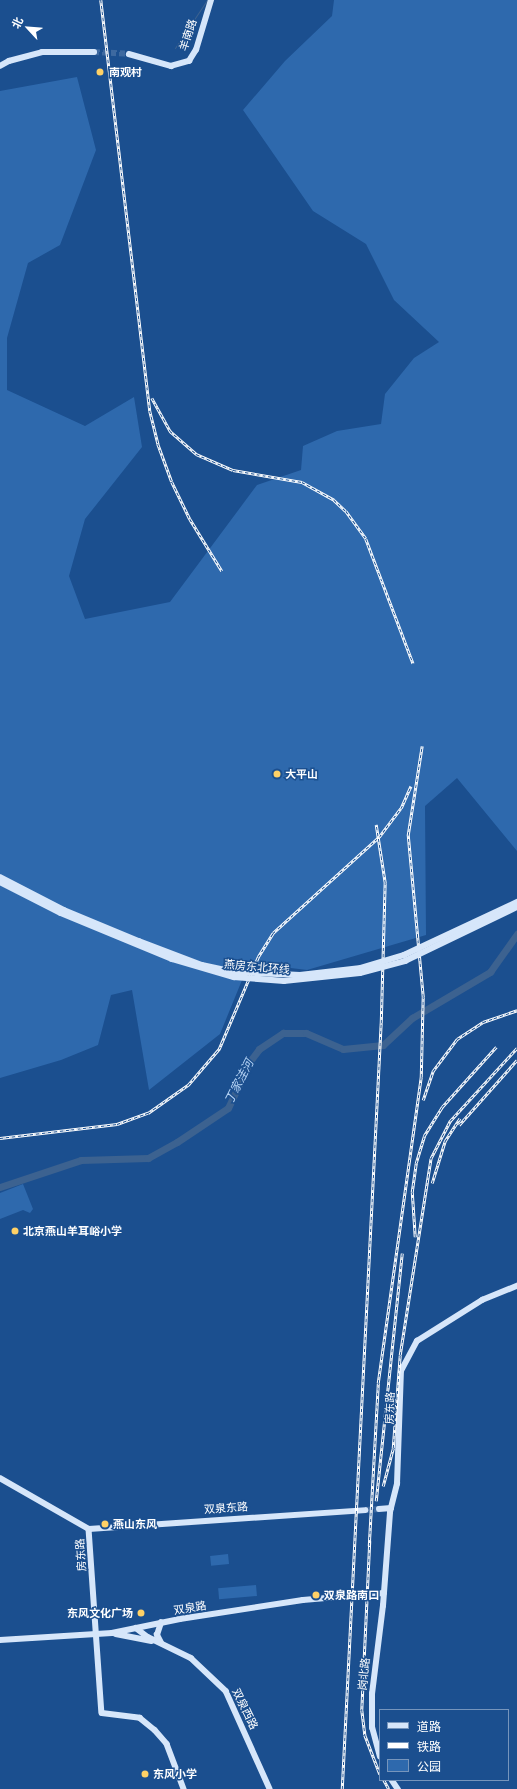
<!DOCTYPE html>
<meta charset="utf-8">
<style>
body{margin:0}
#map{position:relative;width:517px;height:1789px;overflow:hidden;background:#1b4f8f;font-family:"Asap Condensed","Noto Sans SC",sans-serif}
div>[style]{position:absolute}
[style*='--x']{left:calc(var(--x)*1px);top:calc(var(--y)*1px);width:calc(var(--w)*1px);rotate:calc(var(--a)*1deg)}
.green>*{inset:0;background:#2e69ad;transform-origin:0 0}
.stream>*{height:1px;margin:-0.5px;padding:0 0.5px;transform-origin:0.5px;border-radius:0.5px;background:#3c6290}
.river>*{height:7px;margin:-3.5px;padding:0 3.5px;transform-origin:3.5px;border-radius:3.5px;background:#3c6290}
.secondary-tunnel>*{height:5.5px;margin-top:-2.75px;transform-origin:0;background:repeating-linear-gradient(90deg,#3d69a0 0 5.5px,transparent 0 8.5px)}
.secondary>*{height:5.5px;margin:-2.75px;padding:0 2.75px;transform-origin:2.75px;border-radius:2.75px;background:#d6e6fa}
.rail>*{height:2.5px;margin-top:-1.25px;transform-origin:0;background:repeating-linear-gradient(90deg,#1b4f8f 0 3px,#fff 0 6px);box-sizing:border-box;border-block:1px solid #fff}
.secondary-bridge>*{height:5.5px;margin:-2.75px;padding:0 2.75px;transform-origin:2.75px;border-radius:2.75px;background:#d6e6fa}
.dots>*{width:11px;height:11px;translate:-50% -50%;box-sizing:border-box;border:2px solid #1b4f8f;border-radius:50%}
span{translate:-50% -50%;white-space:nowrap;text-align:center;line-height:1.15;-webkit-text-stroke:3px #1b4f8f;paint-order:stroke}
.street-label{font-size:11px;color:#fff}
.poi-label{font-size:11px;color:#fff;font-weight:700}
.left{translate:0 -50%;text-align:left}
.right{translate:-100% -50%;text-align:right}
.water-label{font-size:12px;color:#b5d3f5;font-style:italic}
.legend{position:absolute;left:379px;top:1709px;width:130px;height:72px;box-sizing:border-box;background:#1b4f8f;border:1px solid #7695bc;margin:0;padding:5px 7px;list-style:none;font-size:12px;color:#fff}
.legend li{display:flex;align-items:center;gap:8px;height:20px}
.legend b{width:20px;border:1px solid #7695bc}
.north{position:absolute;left:8px;top:8px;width:40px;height:40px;-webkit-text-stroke:3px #1b4f8f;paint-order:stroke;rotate:296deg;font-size:11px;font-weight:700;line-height:16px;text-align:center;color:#fff}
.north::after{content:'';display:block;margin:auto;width:14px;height:18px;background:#fff;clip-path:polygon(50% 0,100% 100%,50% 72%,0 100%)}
</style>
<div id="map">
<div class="green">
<i style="clip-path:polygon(334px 0,517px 0,517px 851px,457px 778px,425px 806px,426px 935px,307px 970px,249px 963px,220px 1034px,149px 1090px,132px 990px,111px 995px,98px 1045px,61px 1060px,0 1078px,0 91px,77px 77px,96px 150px,60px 245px,28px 263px,7px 338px,7px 390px,85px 426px,134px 397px,142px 447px,85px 519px,69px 576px,85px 619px,170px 602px,257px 485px,301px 470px,303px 446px,337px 431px,381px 424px,385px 394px,414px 358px,439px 342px,394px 300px,366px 244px,313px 211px,243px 110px,285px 61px,332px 16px)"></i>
<i style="clip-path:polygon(23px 1184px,33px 1209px,30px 1213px,23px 1210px,0 1219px,0 1193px)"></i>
<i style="left:228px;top:1554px;width:10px;height:18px;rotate:84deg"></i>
<i style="left:256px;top:1585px;width:11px;height:38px;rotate:85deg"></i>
</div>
<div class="stream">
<i style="--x:175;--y:48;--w:58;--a:-56.3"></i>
</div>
<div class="river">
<i style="--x:0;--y:1187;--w:85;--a:-18.4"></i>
<i style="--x:81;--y:1160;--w:67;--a:-1.7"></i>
<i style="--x:148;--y:1158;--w:33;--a:-29"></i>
<i style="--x:177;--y:1142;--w:61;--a:-33.7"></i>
<i style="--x:228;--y:1108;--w:52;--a:-64.9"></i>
<i style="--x:250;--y:1061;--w:15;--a:-53"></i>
<i style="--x:259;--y:1049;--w:29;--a:-34"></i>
<i style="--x:283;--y:1033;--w:23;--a:0"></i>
<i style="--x:306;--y:1033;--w:40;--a:23.4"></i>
<i style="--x:343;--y:1049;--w:40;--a:-5.7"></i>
<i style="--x:383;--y:1045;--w:40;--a:-43"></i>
<i style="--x:412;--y:1018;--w:91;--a:-30.5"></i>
<i style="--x:490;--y:972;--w:47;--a:-54.6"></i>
</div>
<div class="secondary-tunnel">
<i style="--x:94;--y:52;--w:35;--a:3"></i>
<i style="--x:365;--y:1510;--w:14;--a:-4"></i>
</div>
<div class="secondary">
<i style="--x:129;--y:54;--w:44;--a:15.9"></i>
<i style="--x:171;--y:66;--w:19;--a:-16"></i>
<i style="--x:189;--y:61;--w:13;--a:-58"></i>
<i style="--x:196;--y:50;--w:52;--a:-73.3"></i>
<i style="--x:0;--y:66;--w:10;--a:-29"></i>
<i style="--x:9;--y:61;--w:34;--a:-15"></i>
<i style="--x:42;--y:52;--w:52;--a:0"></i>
<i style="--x:0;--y:877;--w:72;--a:27.3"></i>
<i style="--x:64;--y:910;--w:81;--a:22.5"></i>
<i style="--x:139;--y:941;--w:67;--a:20.9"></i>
<i style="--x:202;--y:965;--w:34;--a:12"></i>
<i style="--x:0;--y:882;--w:68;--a:26.9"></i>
<i style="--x:61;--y:913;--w:120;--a:22.5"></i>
<i style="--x:172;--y:959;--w:65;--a:16.2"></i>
<i style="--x:0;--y:1478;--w:103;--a:29.8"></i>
<i style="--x:379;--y:1509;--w:12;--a:-5"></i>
<i style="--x:89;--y:1529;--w:184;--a:86"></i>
<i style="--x:102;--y:1713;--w:38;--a:7"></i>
<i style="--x:140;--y:1718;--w:19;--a:39"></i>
<i style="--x:155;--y:1730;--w:18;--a:49"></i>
<i style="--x:167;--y:1744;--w:48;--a:69.3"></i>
<i style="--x:89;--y:1529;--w:277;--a:-3.9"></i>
<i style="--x:136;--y:1628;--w:15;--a:37"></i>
<i style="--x:148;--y:1637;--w:48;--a:26"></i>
<i style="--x:191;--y:1658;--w:48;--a:43.3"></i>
<i style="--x:226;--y:1691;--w:107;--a:65.8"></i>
<i style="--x:116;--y:1634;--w:36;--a:11"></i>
<i style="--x:0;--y:1640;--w:112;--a:-3.6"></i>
<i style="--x:112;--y:1633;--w:69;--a:-11.6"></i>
<i style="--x:180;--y:1619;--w:124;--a:-8.8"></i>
<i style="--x:303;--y:1600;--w:81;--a:-4.9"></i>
<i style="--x:161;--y:1643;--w:9;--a:-117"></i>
<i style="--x:157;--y:1635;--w:13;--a:-72"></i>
<i style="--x:380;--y:1757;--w:30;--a:-105"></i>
<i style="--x:372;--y:1728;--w:34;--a:-90"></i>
<i style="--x:372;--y:1694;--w:89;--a:-82.9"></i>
<i style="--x:383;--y:1606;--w:94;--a:-85.7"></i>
<i style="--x:390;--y:1512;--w:29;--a:-76"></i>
<i style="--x:397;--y:1484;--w:113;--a:-88"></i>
<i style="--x:401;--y:1371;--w:34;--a:-62"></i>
<i style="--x:417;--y:1341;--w:77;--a:-32.2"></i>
<i style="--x:482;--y:1300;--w:38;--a:-22"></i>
<i style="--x:392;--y:1780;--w:11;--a:56"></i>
</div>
<div class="rail">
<i style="--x:101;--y:0;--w:414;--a:83.2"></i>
<i style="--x:150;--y:411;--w:34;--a:76"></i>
<i style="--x:158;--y:444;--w:40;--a:69.8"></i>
<i style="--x:172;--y:482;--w:41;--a:64.1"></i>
<i style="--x:190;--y:519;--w:61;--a:58.4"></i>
<i style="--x:152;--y:398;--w:38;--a:61"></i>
<i style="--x:170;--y:431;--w:35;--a:41"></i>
<i style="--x:196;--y:454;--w:40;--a:23.4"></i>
<i style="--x:233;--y:470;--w:70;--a:9.9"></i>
<i style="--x:302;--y:482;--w:37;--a:29"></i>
<i style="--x:334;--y:500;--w:16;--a:43"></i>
<i style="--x:346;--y:511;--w:34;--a:54"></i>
<i style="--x:366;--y:539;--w:133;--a:69.2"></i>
<i style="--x:423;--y:1100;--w:31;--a:-71"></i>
<i style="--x:433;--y:1071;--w:40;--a:-53"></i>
<i style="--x:457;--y:1039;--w:31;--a:-33"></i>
<i style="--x:483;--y:1022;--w:36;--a:-19"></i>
<i style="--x:459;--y:1125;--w:87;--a:-48.3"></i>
<i style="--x:0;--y:1138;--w:118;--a:-6.8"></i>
<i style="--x:117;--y:1124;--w:33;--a:-20"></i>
<i style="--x:148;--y:1113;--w:49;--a:-35"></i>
<i style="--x:188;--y:1085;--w:48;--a:-49.3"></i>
<i style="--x:219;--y:1049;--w:100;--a:-67"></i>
<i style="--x:258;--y:957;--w:28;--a:-58"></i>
<i style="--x:273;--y:933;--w:143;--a:-42.2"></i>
<i style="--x:379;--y:837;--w:36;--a:-53"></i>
<i style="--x:401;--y:808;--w:24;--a:-66"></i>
<i style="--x:432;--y:1183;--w:44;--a:-72.8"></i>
<i style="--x:445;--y:1141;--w:27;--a:-57"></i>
<i style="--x:415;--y:1237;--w:45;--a:-93.8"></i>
<i style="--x:412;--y:1192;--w:29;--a:-82"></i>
<i style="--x:416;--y:1163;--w:28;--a:-73"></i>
<i style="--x:424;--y:1136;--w:34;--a:-58"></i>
<i style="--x:442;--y:1107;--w:81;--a:-48"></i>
<i style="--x:383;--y:1486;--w:39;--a:-75"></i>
<i style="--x:393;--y:1448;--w:93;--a:-85.7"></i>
<i style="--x:400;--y:1355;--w:199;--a:-81.1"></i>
<i style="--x:431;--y:1158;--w:42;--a:-62.8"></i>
<i style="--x:450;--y:1121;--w:99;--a:-47.5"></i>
<i style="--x:376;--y:1501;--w:249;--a:-84"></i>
<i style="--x:370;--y:1541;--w:169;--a:92.7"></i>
<i style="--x:362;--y:1710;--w:25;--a:83"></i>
<i style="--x:365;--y:1735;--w:42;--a:69"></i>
<i style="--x:369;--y:1546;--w:163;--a:-86.8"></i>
<i style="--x:378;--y:1383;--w:309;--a:-82"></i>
<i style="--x:421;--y:1077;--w:80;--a:-88.6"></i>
<i style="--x:423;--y:997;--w:163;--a:-95.3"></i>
<i style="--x:408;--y:835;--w:90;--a:-81.1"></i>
<i style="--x:384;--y:1780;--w:10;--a:61"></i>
<i style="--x:342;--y:1789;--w:767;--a:-87.09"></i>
<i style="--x:381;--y:1023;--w:140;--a:-88.4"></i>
<i style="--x:385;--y:883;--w:59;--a:-98.8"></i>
</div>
<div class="secondary-bridge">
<i style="--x:235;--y:972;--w:65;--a:2.6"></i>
<i style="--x:300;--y:975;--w:61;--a:-6.5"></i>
<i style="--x:361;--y:968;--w:45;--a:-16.8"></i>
<i style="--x:404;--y:955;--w:125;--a:-25.1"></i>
<i style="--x:234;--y:977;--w:50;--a:4.6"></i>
<i style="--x:284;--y:981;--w:76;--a:-6"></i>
<i style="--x:360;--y:973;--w:47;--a:-14.9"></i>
<i style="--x:405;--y:961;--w:124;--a:-25.7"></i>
</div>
<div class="dots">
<i style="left:100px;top:72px;background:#ffd166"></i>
<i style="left:277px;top:774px;background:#ffd166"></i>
<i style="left:15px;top:1231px;background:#ffd166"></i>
<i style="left:105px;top:1524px;background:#ffd166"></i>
<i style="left:316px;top:1595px;background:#ffd166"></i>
<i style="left:141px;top:1613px;background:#ffd166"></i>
<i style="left:145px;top:1774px;background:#ffd166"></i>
</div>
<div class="street-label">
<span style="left:188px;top:35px;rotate:-72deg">羊南路</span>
<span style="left:257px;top:967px;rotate:5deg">燕房东北环线</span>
<span style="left:390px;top:1408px;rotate:-88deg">房东路</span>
<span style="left:226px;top:1508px;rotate:-4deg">双泉东路</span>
<span style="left:81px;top:1555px;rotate:-94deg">房东路</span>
<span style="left:190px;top:1608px;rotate:-9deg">双泉路</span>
<span style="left:364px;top:1674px;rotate:-84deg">岗北路</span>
<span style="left:245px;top:1709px;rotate:64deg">双泉西路</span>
</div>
<div class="poi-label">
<span class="left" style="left:109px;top:72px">南观村</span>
<span class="left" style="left:285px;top:774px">大平山</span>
<span class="left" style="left:23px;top:1231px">北京燕山羊耳峪小学</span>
<span class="left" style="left:113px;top:1524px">燕山东风</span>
<span class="left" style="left:324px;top:1595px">双泉路南口</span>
<span class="right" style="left:133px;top:1613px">东风文化广场</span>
<span class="left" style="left:153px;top:1774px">东风小学</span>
</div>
<div class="water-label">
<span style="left:240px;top:1082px;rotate:-63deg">丁家洼河</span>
</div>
<ul class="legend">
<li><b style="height:5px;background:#d6e6fa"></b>道路</li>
<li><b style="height:5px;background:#fff"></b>铁路</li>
<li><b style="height:11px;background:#2e69ad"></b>公园</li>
</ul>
<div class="north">北</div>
</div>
